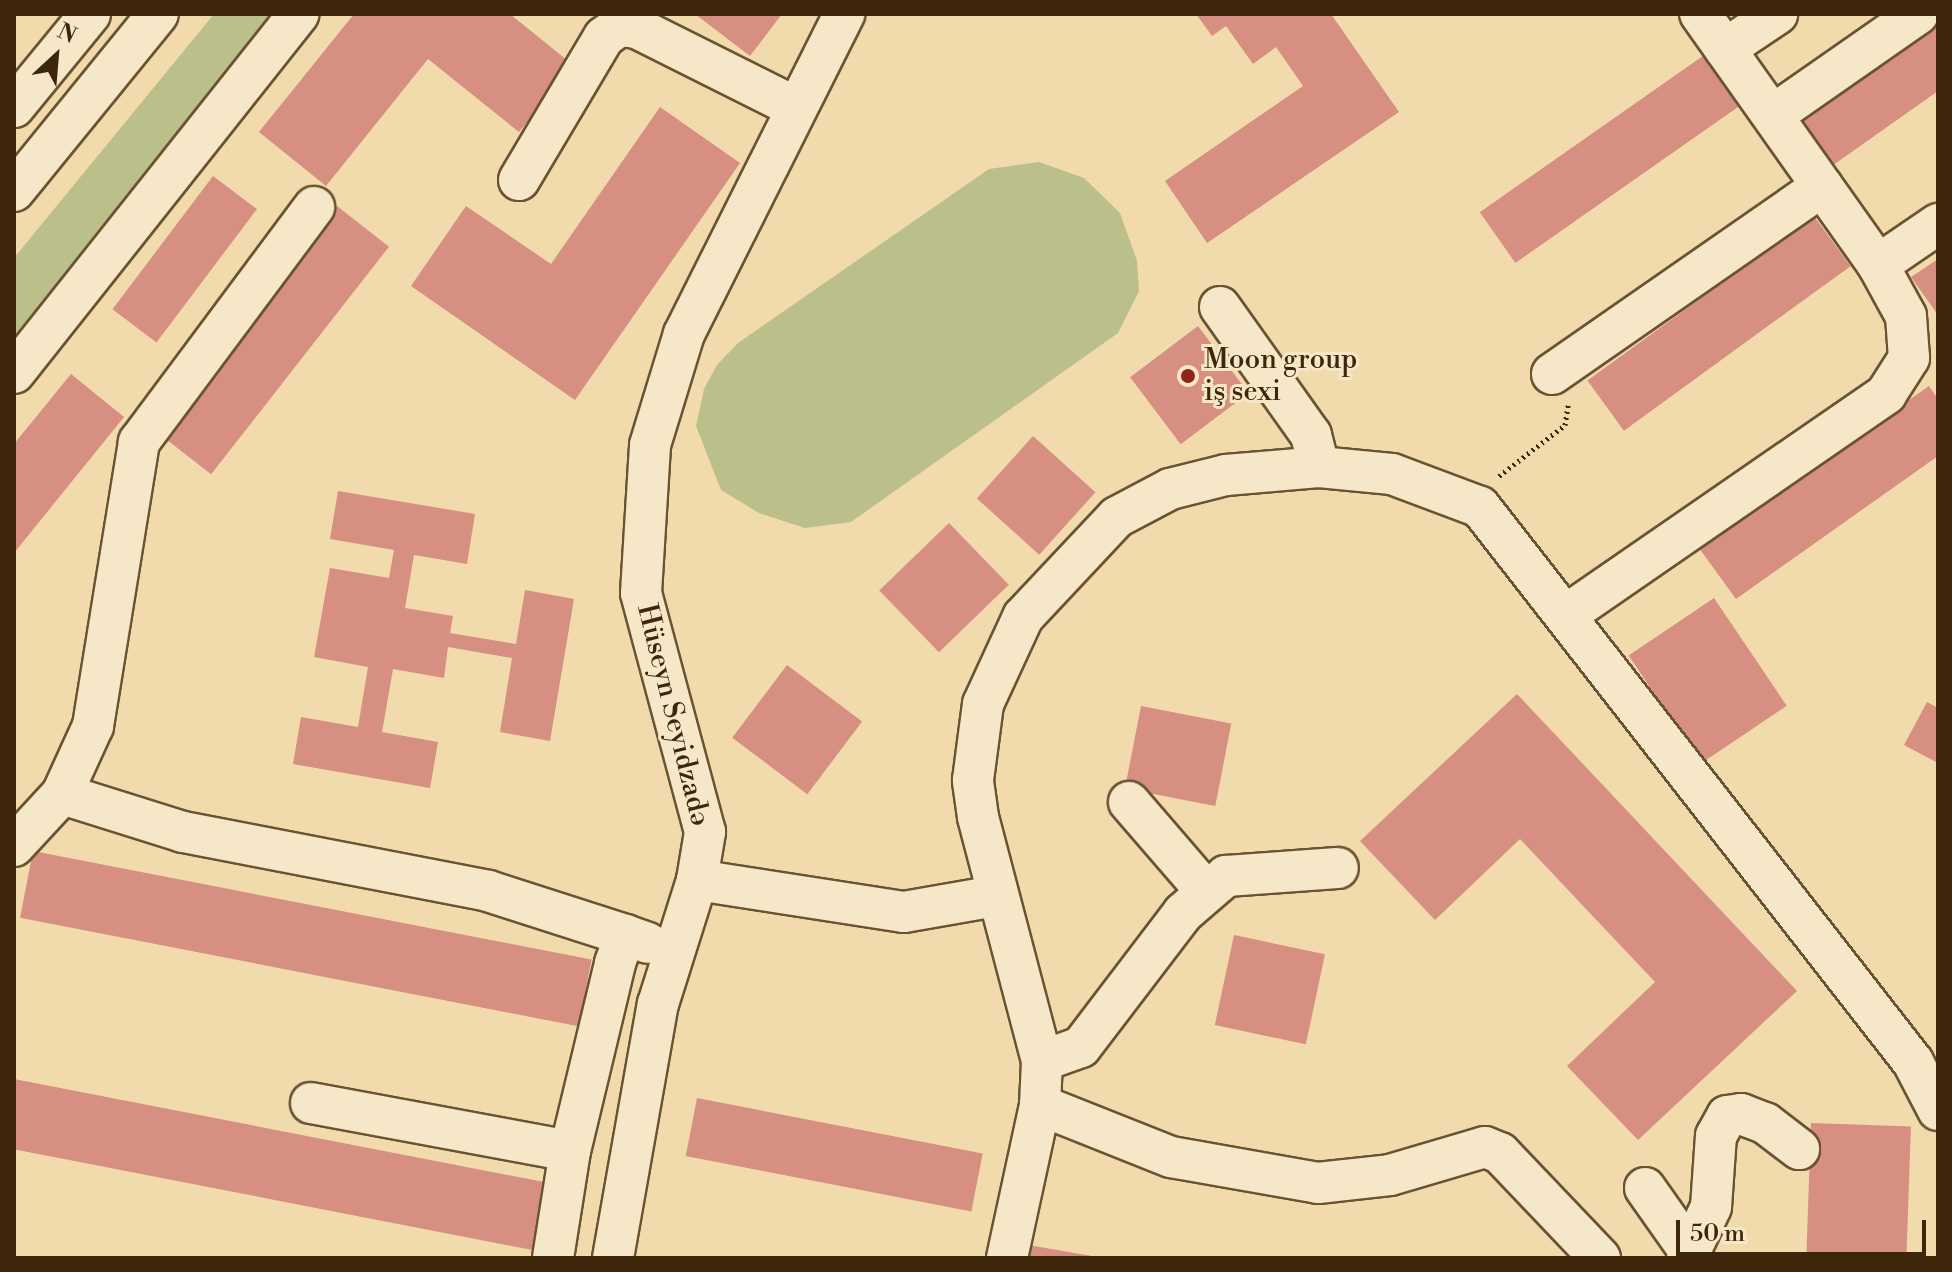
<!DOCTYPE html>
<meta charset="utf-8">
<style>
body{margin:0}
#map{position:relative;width:1952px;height:1272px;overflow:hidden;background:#f1daac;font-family:"Libre Bodoni",serif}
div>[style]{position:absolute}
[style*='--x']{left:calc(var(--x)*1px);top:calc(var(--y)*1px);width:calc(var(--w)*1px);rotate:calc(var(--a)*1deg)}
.green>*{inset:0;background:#bbbf89}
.building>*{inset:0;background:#d68f81;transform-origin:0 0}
.path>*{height:5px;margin-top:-2.5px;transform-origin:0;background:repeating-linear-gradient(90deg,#3d260a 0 2px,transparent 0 6px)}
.roads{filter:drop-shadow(2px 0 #6a5332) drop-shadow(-2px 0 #6a5332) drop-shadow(0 2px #6a5332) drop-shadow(0 -2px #6a5332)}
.minor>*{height:40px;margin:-20px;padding:0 20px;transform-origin:20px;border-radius:20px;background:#f6e7c9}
.dots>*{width:22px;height:22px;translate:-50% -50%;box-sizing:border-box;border:4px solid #f6e7c9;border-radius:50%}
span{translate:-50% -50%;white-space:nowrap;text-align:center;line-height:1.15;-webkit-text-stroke:6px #f6e7c9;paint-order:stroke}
.poi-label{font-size:28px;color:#3d260a}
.left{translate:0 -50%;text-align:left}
.street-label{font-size:28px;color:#3d260a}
.frame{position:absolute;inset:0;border:16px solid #3d260a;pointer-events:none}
.north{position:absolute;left:16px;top:16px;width:80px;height:80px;-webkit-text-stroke:6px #f6e7c9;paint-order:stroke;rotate:26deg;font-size:22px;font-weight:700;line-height:32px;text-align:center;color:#3d260a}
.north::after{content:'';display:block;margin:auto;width:28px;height:36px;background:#3d260a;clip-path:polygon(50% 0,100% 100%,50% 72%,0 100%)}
.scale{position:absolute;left:1676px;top:1220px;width:250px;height:36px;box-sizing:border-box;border:4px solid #3d260a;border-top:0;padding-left:10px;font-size:24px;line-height:28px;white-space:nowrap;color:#3d260a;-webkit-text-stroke:6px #f6e7c9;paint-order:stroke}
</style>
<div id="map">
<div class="green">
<i style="clip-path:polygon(214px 14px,278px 14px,14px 344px,14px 258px)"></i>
<i style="clip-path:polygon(1039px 162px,1084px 178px,1120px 213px,1137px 261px,1139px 291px,1118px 333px,851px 522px,805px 528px,759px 513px,721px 490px,696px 426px,704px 389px,717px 365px,738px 343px,989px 169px)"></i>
</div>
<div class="building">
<i style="clip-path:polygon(354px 14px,510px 14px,573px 65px,519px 132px,428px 59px,326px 186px,259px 132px)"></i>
<i style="clip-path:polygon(695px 14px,782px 14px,750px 56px)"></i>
<i style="clip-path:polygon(1196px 14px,1331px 14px,1399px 112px,1207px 243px,1165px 181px,1303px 86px,1276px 47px,1253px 64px,1226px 26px,1212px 36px)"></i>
<i style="clip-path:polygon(1938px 15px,1938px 91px,1829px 168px,1793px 117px)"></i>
<i style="left:1710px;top:51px;width:62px;height:281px;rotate:55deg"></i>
<i style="clip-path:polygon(660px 107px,740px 163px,575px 400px,411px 286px,466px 206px,551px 264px)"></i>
<i style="left:213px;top:176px;width:55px;height:167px;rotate:37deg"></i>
<i style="left:337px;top:206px;width:66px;height:289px;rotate:38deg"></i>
<i style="left:1814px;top:216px;width:62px;height:280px;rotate:54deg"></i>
<i style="clip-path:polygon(1938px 259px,1938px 315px,1911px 277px)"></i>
<i style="left:1198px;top:326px;width:84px;height:85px;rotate:53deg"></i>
<i style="clip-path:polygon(71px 374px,124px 417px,14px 553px,14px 444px)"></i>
<i style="clip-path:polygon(1929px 386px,1938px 399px,1938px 456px,1736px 599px,1699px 548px)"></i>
<i style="left:1033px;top:436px;width:84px;height:84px;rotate:42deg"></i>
<i style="clip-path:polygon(338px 491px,475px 514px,467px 564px,414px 555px,405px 608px,453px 616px,450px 633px,516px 644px,525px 590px,574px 599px,550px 741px,500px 732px,512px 658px,448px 647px,444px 678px,393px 669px,382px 732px,438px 742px,430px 788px,293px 764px,301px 717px,358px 727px,368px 667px,314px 657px,330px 568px,389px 578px,394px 550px,330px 539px)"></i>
<i style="left:949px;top:523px;width:86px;height:97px;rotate:46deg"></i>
<i style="left:1714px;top:598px;width:130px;height:103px;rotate:56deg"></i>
<i style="left:787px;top:665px;width:94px;height:91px;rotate:37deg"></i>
<i style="clip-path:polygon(1517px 694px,1797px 991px,1638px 1140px,1567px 1066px,1655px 982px,1520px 839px,1435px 920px,1360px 841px)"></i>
<i style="clip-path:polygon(1927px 702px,1938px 708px,1938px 763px,1904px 745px)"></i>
<i style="left:1141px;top:706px;width:92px;height:84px;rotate:11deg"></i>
<i style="left:33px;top:851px;width:569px;height:68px;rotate:11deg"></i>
<i style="left:1234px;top:935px;width:93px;height:92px;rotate:12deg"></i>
<i style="left:14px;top:1079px;width:543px;height:69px;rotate:11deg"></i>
<i style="left:697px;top:1098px;width:291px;height:59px;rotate:11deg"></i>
<i style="left:1811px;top:1123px;width:100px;height:135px;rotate:2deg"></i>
<i style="clip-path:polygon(1028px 1245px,1092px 1256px,1092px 1258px,1025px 1258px)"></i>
</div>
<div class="path">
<i style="--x:1499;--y:476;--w:83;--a:-37.7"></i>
<i style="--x:1565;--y:425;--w:20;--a:-81"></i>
</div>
<div class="roads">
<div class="minor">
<i style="--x:1725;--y:49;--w:63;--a:-33.9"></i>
<i style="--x:14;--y:107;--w:120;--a:-50.7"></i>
<i style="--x:1773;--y:115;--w:177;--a:-34.9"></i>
<i style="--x:519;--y:180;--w:166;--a:-59.3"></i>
<i style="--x:604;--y:37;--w:19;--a:-36"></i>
<i style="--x:619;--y:26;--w:18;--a:6"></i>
<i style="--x:637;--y:28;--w:177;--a:26.6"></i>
<i style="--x:14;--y:191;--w:228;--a:-50.9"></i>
<i style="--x:1878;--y:265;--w:73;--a:-34.3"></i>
<i style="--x:1220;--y:307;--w:157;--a:54.6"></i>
<i style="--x:1311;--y:435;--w:33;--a:76"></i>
<i style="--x:14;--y:373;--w:458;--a:-51.6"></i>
<i style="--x:1552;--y:374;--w:329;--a:-34.8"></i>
<i style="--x:1566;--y:615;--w:389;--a:-34.6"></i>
<i style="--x:1886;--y:394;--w:43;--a:-57.4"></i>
<i style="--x:1909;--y:358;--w:42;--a:-94.1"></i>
<i style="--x:1906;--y:316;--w:58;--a:-118.8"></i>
<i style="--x:1878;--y:265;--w:308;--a:-125.3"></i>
<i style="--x:62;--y:794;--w:127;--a:17.4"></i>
<i style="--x:183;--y:832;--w:311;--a:10.9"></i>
<i style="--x:488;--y:891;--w:144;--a:17.8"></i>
<i style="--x:1129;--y:802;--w:116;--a:49.2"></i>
<i style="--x:14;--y:846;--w:71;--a:-47.3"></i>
<i style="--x:62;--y:794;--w:75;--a:-65.5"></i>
<i style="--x:93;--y:726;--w:288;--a:-80.8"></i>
<i style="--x:139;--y:442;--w:293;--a:-53.3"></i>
<i style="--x:697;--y:880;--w:209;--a:8.8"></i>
<i style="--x:904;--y:912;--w:93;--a:-9.9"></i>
<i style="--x:1042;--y:1061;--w:41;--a:-19.7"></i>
<i style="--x:1081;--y:1047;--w:168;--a:-52.7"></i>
<i style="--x:1183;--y:913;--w:57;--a:-40.7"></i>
<i style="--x:1226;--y:876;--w:112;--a:-4.1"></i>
<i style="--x:311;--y:1103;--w:263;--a:10.5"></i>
<i style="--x:1040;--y:1105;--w:141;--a:21.7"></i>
<i style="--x:1171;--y:1157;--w:149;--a:10"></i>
<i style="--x:1318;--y:1183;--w:72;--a:-6.3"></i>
<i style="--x:1390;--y:1175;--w:99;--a:-16.4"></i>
<i style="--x:1485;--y:1147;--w:16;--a:22"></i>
<i style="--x:1500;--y:1153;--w:145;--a:46.4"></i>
<i style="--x:1645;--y:1188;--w:75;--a:54.8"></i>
<i style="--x:553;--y:1258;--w:108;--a:-81"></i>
<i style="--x:570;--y:1151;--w:193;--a:-76.5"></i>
<i style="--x:615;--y:963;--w:30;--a:-70"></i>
<i style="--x:625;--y:935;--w:24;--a:19"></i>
<i style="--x:613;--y:1258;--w:258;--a:-80"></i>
<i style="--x:658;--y:1004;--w:130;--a:-72.5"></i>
<i style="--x:697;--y:880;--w:49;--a:-80.5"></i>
<i style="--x:705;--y:832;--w:247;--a:-105"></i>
<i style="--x:641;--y:593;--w:148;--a:-86.5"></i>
<i style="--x:650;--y:445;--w:116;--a:-73"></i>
<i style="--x:684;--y:334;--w:358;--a:-63.4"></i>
<i style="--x:1007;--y:1258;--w:157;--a:-77.8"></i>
<i style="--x:1040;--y:1105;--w:44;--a:-87.4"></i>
<i style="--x:1042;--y:1061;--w:252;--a:-104.7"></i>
<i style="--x:978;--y:817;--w:37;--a:-98"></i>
<i style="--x:973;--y:780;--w:77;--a:-82.5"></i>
<i style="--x:983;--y:704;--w:96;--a:-65.3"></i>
<i style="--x:1023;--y:617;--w:137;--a:-46.8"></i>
<i style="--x:1117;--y:517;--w:60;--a:-27.8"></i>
<i style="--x:1170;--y:489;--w:58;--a:-14"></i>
<i style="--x:1226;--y:475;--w:93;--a:-4.9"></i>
<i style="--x:1319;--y:467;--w:73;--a:5.5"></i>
<i style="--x:1392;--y:474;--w:94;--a:20.6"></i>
<i style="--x:1480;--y:507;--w:704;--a:52.04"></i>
<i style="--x:1913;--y:1062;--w:54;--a:62.5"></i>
<i style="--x:1687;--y:1258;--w:56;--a:-64.8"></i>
<i style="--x:1711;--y:1207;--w:71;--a:-86"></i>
<i style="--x:1716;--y:1136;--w:23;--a:-61"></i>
<i style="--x:1727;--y:1116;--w:14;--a:-8"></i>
<i style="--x:1741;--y:1114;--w:26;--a:21"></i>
<i style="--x:1765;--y:1123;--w:43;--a:37.4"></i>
</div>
</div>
<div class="dots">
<i style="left:1188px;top:376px;background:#8f2418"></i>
</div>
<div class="poi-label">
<span class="left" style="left:1204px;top:376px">Moon group<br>iş sexi</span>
</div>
<div class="street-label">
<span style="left:673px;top:715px;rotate:76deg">Hüseyn Seyidzadə</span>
</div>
<div class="frame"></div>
<div class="north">N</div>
<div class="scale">50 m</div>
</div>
